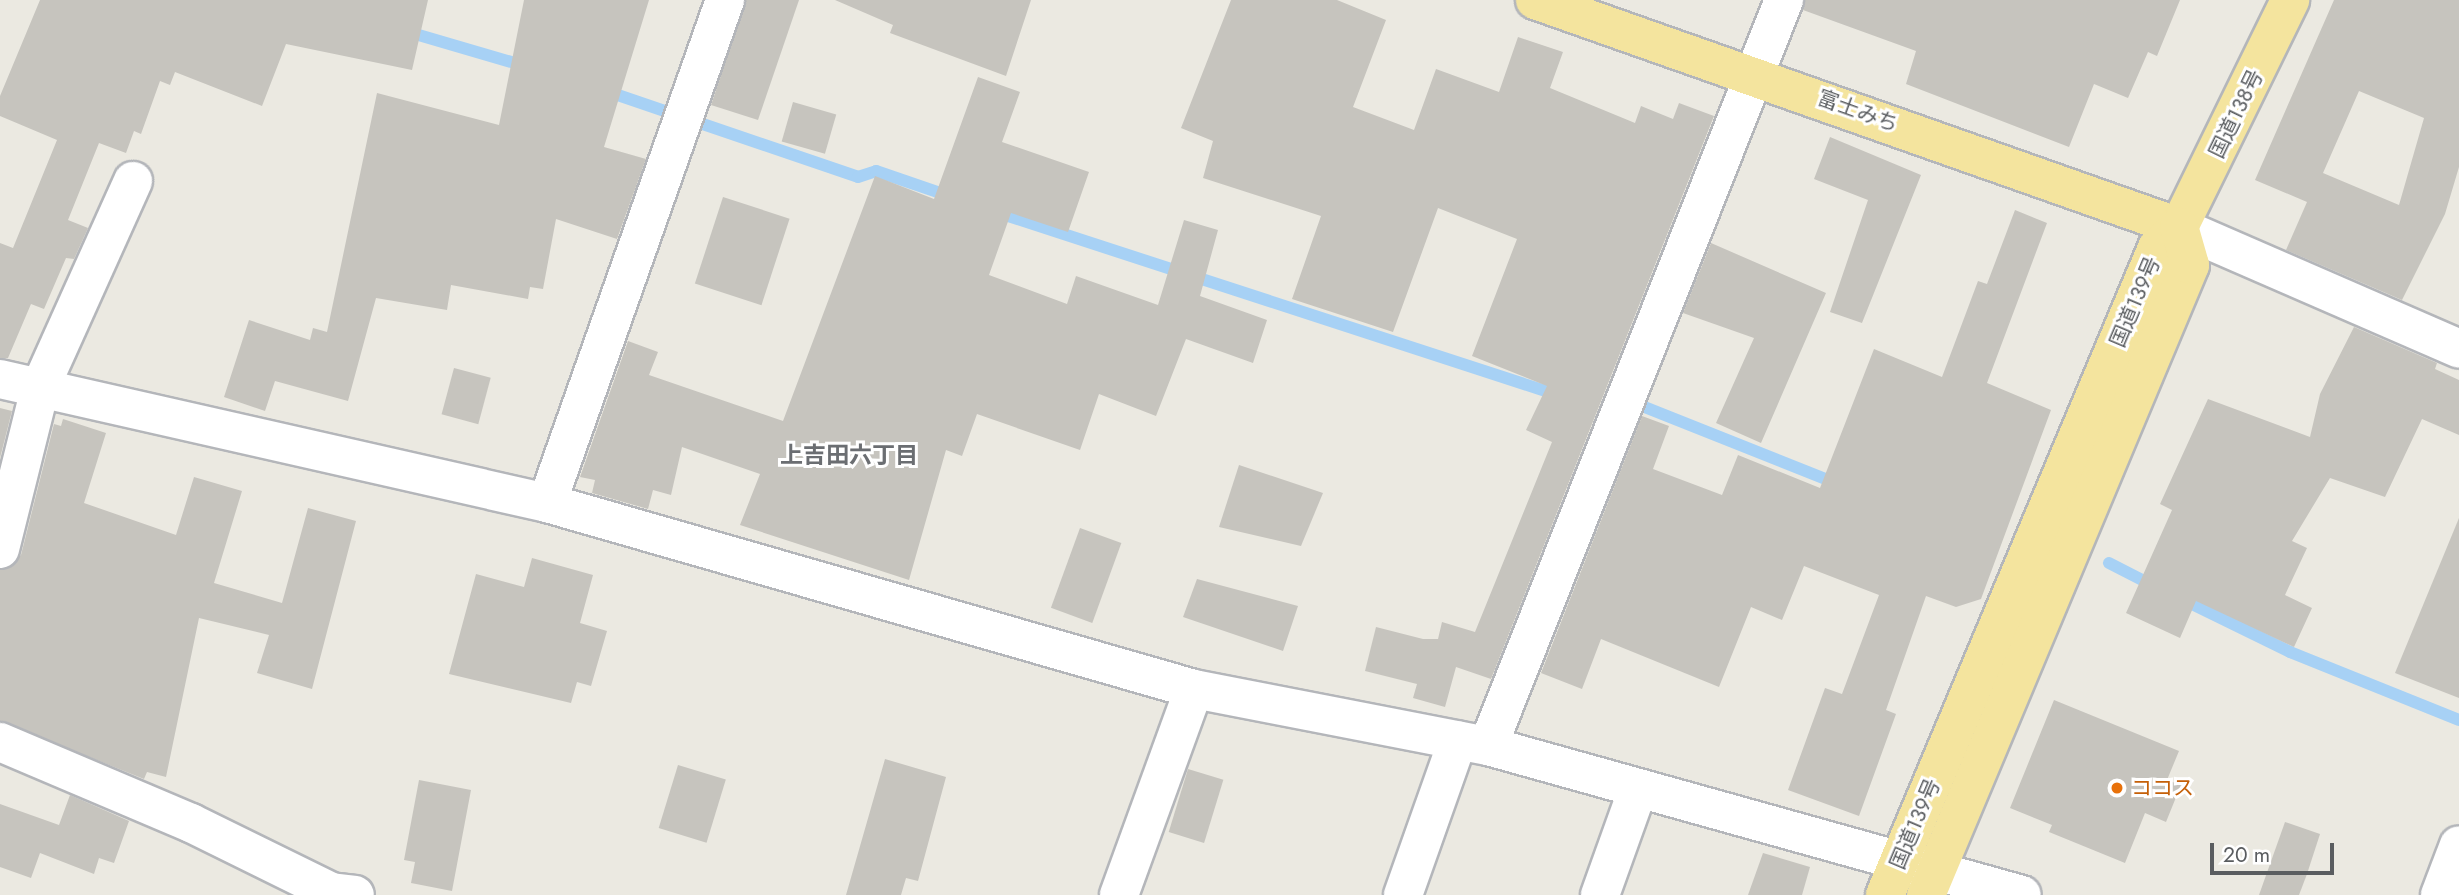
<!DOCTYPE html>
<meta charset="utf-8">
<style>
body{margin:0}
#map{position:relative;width:2459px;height:895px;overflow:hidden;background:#ebe9e1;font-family:Jost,"Noto Sans JP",sans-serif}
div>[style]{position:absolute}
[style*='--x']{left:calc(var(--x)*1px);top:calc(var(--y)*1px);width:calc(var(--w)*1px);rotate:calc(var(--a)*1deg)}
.stream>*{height:12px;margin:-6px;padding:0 6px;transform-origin:6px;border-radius:6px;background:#a7d1f5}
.building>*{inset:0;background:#c6c4be;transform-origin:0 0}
.roads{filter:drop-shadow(2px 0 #b4b6ba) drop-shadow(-2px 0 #b4b6ba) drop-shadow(0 2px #b4b6ba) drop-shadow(0 -2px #b4b6ba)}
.minor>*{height:38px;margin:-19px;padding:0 19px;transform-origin:19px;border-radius:19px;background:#fff}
.trunk>*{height:38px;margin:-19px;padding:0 19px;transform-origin:19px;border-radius:19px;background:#f4e49e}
.dots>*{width:19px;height:19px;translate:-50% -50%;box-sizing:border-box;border:4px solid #fff;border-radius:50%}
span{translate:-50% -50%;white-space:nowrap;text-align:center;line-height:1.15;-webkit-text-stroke:6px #fff;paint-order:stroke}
.street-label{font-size:21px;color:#5a5d60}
.food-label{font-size:21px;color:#c56008}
.left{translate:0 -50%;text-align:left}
.neighbourhood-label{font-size:23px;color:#6b6e72;font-weight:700}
.scale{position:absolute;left:2210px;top:843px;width:124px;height:32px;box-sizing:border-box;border:4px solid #5a5d60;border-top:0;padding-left:9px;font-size:21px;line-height:24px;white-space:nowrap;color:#5a5d60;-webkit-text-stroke:5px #fff;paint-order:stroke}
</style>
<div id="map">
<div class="stream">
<i style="--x:405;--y:31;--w:125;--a:16.3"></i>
<i style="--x:606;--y:91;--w:266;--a:18.8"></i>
<i style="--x:858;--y:177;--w:19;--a:-18"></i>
<i style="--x:876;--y:171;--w:80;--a:18.9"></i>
<i style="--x:996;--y:212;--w:594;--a:18.04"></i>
<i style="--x:1627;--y:410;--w:16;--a:-15"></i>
<i style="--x:1642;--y:406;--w:211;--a:21.7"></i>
<i style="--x:2109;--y:563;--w:51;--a:27.1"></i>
<i style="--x:2180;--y:598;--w:123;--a:26.1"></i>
<i style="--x:2290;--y:652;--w:182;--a:21.9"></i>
</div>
<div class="building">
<i style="clip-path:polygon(40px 0,428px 0,412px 70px,286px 44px,262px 106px,175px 72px,170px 85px,160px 81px,141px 134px,134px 131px,126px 153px,99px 143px,68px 220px,88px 228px,74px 259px,66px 258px,44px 309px,31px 304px,8px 358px,0 358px,0 243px,13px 248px,57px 140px,0 116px,0 96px)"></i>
<i style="clip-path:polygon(524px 0,649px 0,604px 147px,646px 159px,617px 239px,556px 219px,543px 289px,530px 287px,528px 299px,451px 285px,447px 310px,376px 298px,348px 401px,275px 381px,265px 411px,224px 397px,249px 320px,310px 340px,313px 328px,327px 332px,377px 93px,499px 125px)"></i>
<i style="clip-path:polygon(746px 0,799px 0,758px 120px,711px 105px)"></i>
<i style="clip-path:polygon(835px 0,1031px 0,1006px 76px,890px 33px,893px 25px)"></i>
<i style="clip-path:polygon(1231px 0,1337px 0,1386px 20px,1353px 107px,1414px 130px,1436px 69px,1499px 92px,1518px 37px,1563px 52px,1550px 88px,1635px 123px,1641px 106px,1673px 119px,1679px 103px,1714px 116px,1491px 679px,1456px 667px,1445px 707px,1413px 698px,1417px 684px,1365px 671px,1376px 627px,1423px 639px,1438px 639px,1442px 622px,1475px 632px,1552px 442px,1526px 430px,1547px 386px,1472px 356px,1517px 239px,1438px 208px,1393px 332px,1292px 299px,1321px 216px,1203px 178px,1213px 141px,1181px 128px)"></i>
<i style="clip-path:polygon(1805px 0,2180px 0,2157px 56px,2148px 52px,2128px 98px,2094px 84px,2069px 147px,1906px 84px,1916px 51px,1803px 10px)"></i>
<i style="clip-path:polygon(evenodd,2334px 0,2459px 0,2459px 167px,2445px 214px,2402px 300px,2286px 250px,2307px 202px,2255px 180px,2334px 0,2359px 91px,2424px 118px,2399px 205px,2323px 173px,2359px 91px)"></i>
<i style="clip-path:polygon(978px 77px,1020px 92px,1002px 142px,1089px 172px,1068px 232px,1011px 213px,989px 275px,1067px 304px,1076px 276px,1158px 305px,1184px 220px,1218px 230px,1200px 296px,1267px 320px,1253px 363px,1186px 339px,1156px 416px,1099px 394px,1080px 450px,977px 414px,962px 456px,946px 450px,909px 580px,740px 525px,760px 474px,682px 447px,671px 495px,653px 490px,648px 509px,592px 493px,595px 480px,580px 477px,628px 341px,658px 352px,649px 375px,783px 421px,875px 176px,934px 199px)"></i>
<i style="left:793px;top:102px;width:45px;height:41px;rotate:16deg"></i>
<i style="clip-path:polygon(1830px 137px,1921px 175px,1862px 323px,1830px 312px,1868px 200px,1814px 179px)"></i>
<i style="left:723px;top:197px;width:70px;height:91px;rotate:18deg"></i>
<i style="clip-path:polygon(2015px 210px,2047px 223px,1987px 383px,2051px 410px,1981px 599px,1956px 607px,1926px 596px,1886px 710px,1896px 714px,1859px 816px,1788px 790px,1825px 688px,1842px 694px,1879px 595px,1804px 566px,1782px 620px,1751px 607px,1719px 687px,1601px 639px,1582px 689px,1541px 673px,1642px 416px,1669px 426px,1653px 469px,1722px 495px,1738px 455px,1820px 488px,1874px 349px,1942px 377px,1978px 281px,1987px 284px)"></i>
<i style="clip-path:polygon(1711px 243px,1826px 293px,1761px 443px,1716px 423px,1754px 338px,1683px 313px)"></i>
<i style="clip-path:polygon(2354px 327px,2437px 363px,2435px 369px,2459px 380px,2459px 435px,2422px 419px,2385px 497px,2330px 478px,2292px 541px,2307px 548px,2285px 595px,2312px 608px,2294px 647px,2196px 601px,2180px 638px,2126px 613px,2172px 510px,2160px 504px,2208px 399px,2310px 437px,2320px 394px)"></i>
<i style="left:454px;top:368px;width:38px;height:48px;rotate:15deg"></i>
<i style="clip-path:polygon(0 408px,12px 411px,0 458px)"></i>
<i style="clip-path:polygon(63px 419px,106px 433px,84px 503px,176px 535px,194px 477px,242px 491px,214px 583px,282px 603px,308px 508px,356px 521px,312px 689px,257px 673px,269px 635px,199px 618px,166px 777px,147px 772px,144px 779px,0 721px,0 570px,21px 555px,54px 424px,61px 426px)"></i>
<i style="clip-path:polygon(1239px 465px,1323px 493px,1301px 546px,1219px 527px)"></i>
<i style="clip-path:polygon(2459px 518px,2459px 698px,2395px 673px)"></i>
<i style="left:1080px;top:528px;width:44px;height:85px;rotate:20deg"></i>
<i style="clip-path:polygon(532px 558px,593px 575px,580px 623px,607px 631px,591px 686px,577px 682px,571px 703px,449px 674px,476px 574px,524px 587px)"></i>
<i style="clip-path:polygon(1197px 579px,1298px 606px,1283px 651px,1183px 617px)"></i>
<i style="clip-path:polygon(2054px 700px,2179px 751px,2167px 780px,2181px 785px,2166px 822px,2145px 813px,2125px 863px,2049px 832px,2052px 825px,2010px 808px)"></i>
<i style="clip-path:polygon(885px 759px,946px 777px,918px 881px,906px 878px,901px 895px,846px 895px)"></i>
<i style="left:678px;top:765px;width:50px;height:66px;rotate:17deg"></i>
<i style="left:1188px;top:769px;width:37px;height:66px;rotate:17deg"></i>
<i style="clip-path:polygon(419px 780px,471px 790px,452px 891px,411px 883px,415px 862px,404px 860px)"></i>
<i style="clip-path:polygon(70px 795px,129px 821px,114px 863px,99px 858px,94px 874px,40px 853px,31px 878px,0 867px,0 804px,59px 825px)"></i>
<i style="clip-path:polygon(2285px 822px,2320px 834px,2307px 874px,2299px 895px,2259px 895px)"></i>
<i style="clip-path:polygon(1763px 853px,1810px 867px,1802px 895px,1748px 895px)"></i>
</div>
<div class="roads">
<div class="minor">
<i style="--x:2179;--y:227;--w:305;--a:23.5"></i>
<i style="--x:0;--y:379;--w:561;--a:12.77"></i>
<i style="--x:547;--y:503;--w:673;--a:16.04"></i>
<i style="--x:1194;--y:689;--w:299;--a:11"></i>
<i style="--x:1488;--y:746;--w:554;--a:15.59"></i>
<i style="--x:547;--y:503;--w:534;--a:-70.51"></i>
<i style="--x:0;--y:549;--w:166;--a:-76"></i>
<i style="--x:40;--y:388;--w:227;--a:-65.8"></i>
<i style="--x:0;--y:742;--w:207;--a:23"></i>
<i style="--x:191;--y:823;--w:156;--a:26.2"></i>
<i style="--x:331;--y:892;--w:24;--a:7"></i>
<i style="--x:1488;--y:746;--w:803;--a:-68.36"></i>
<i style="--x:1119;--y:895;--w:219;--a:-70"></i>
<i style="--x:1403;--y:895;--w:164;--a:-70.5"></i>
<i style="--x:1600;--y:895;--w:113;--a:-70.3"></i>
<i style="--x:2440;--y:895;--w:53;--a:-69.2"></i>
</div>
<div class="trunk">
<i style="--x:1535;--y:0;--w:683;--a:19.42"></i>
<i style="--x:1885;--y:895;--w:702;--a:-67.2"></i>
<i style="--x:2157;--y:248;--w:30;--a:-44"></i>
<i style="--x:2179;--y:227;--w:253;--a:-63.9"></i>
<i style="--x:1926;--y:895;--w:683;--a:-67.26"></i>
<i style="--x:2190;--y:265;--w:40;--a:-106"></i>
</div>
</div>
<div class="dots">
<i style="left:2117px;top:788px;background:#e8710a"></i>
</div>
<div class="street-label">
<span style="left:1858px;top:111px;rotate:20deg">富士みち</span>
<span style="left:2236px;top:114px;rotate:-64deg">国道138号</span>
<span style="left:2135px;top:302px;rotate:-67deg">国道139号</span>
<span style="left:1915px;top:824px;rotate:-67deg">国道139号</span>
</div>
<div class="food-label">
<span class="left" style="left:2131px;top:788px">ココス</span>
</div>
<div class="neighbourhood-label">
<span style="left:849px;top:455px">上吉田六丁目</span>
</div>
<div class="scale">20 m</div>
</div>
